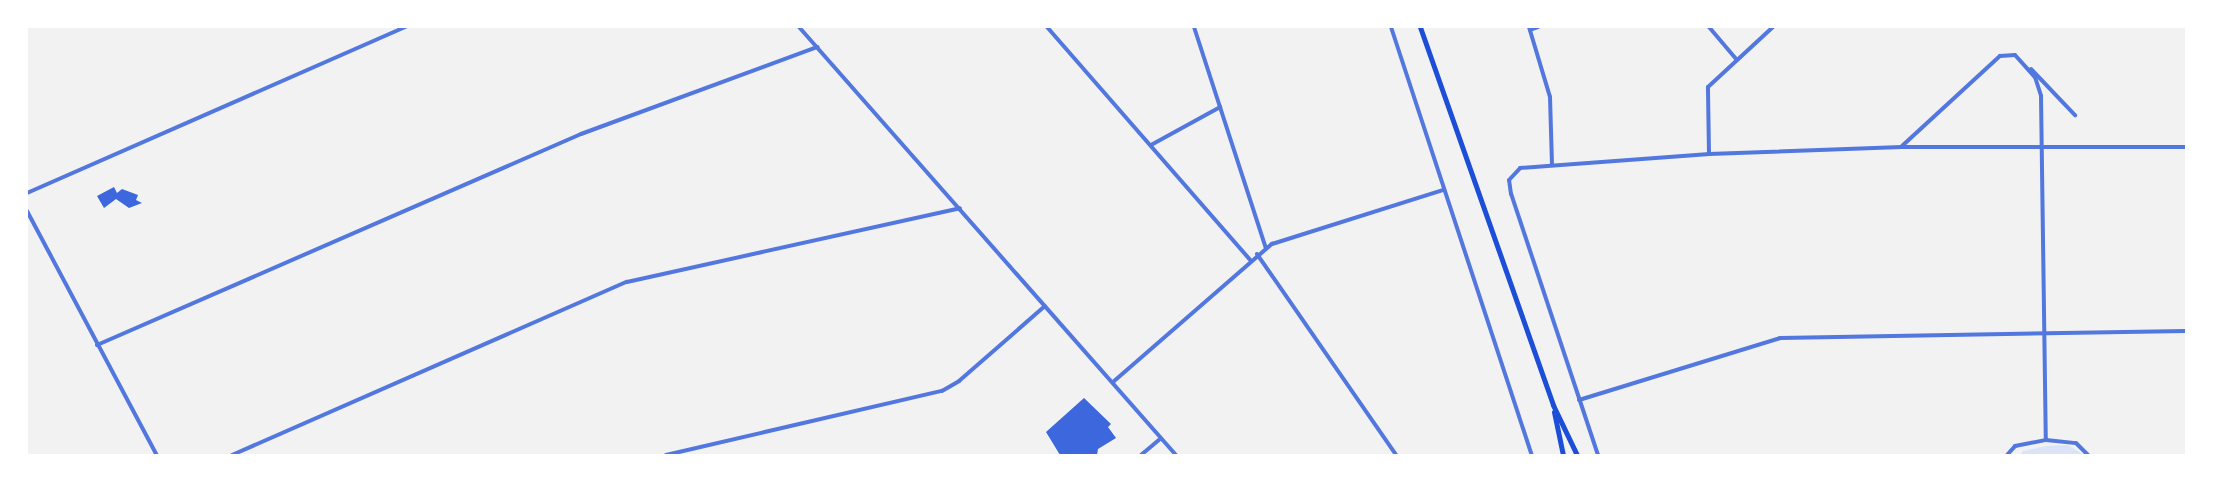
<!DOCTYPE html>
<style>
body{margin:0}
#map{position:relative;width:2213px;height:482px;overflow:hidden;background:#f2f2f2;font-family:Commissioner,sans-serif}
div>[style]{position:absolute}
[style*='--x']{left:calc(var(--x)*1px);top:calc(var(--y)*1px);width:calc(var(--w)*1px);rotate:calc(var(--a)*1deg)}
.green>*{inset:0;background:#dbe4f7}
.building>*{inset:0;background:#3d67dc}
.minor>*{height:4px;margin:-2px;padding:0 2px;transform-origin:2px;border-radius:2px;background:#5277de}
.secondary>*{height:5px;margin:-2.5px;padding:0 2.5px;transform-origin:2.5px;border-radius:2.5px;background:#1d4ed8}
span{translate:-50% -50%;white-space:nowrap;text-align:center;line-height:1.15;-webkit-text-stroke:4.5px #fff;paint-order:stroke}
.frame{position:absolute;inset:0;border:28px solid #fff;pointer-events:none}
</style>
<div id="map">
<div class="green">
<i style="clip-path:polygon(2068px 445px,2084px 455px,2020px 455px,2023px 451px,2046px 446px)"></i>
</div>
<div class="building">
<i style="clip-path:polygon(114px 187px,117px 193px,122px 189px,138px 195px,136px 200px,142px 203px,129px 208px,116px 199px,104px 208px,97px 196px)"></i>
<i style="clip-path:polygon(1084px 398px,1111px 424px,1108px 427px,1116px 438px,1098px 449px,1097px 455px,1060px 455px,1046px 432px)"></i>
</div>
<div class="minor">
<i style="--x:799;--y:27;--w:570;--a:48.63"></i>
<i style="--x:1047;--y:27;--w:309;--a:48.9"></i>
<i style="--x:1194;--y:27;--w:232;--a:72"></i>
<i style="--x:1391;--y:27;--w:451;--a:71.8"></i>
<i style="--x:1529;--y:27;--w:73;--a:73.3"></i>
<i style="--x:1550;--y:97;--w:68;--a:88.3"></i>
<i style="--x:1709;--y:27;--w:42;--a:49.8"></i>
<i style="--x:1530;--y:30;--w:9;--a:-21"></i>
<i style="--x:2031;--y:69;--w:64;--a:46.3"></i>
<i style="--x:1151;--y:145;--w:79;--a:-28.8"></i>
<i style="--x:1902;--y:146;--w:133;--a:-42.6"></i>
<i style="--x:2000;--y:56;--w:15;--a:-4"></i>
<i style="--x:2015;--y:55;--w:30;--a:48"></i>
<i style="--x:2035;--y:77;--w:20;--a:72"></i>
<i style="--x:2041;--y:96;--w:344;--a:89.2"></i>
<i style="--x:2046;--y:440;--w:30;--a:6"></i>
<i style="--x:2076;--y:443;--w:17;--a:45"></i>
<i style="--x:1709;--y:154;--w:67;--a:-90.9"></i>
<i style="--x:1708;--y:87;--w:88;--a:-42.7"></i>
<i style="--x:27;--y:193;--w:413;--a:-23.7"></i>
<i style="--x:27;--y:211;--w:276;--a:62"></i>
<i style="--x:1257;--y:254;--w:244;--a:55.3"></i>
<i style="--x:97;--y:345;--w:528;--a:-23.55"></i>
<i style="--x:581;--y:134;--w:252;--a:-20.2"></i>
<i style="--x:1113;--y:382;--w:211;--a:-41"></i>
<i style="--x:1272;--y:244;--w:179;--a:-17.5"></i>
<i style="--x:1579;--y:400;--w:210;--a:-17.1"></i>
<i style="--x:1780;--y:338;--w:406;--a:-1"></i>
<i style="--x:232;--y:455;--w:431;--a:-23.7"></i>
<i style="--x:627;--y:282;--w:341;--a:-12.5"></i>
<i style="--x:666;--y:455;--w:283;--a:-13.1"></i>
<i style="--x:942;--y:391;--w:20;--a:-30"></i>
<i style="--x:959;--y:381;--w:114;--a:-41.1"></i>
<i style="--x:1141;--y:455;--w:26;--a:-40"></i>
<i style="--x:1598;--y:455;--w:275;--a:-108.4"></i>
<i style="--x:1511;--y:194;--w:14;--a:-98"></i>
<i style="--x:1509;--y:180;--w:16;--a:-47"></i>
<i style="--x:1520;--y:168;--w:190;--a:-4.2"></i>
<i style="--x:1709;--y:154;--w:193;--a:-2.1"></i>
<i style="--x:1902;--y:147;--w:284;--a:0"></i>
<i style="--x:2007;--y:455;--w:12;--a:-48"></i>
<i style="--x:2015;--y:446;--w:32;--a:-11"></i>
</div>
<div class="secondary">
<i style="--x:1420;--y:27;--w:401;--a:70.6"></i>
<i style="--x:1553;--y:405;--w:55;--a:64.4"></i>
<i style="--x:1554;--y:412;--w:44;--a:78.2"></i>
</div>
<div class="frame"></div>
</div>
